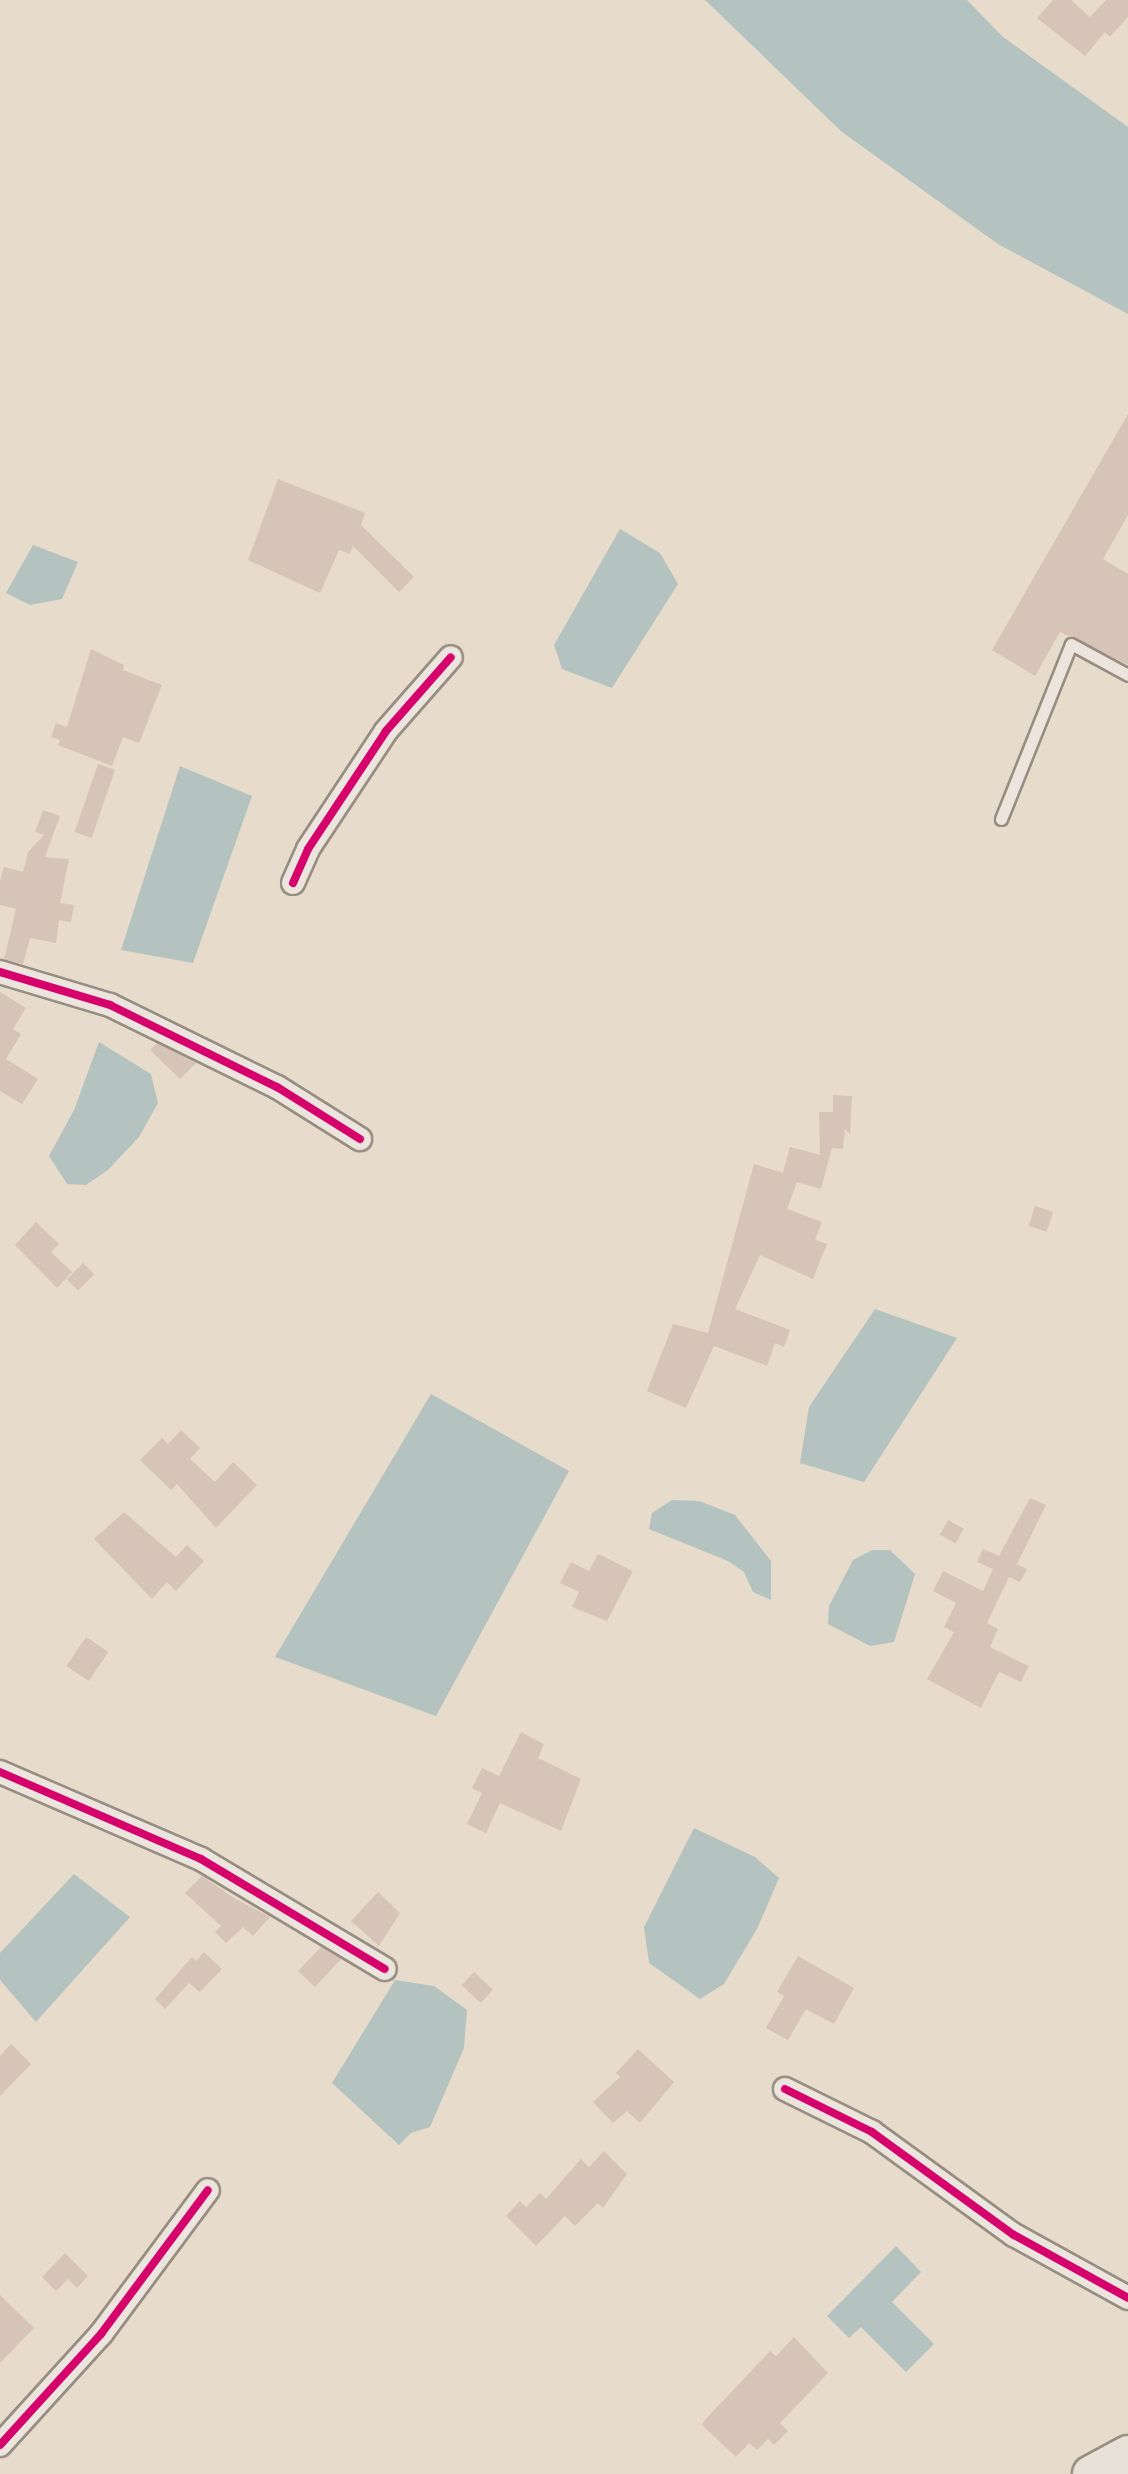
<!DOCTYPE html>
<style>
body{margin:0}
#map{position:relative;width:1128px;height:2474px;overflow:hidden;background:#e7dbcb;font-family:"IM FELL Double Pica",serif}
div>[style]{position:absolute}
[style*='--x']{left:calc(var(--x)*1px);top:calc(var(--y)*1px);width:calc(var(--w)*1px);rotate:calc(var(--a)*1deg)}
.water>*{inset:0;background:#b5c3c0}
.building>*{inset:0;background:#d7c4b8;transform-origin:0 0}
.roads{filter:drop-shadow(2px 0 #978d81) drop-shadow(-2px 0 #978d81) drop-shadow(0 2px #978d81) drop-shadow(0 -2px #978d81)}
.service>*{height:11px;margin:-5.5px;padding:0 5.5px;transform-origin:5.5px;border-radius:5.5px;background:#ece5dd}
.minor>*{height:22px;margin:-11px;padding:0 11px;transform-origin:11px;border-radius:11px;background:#ece5dd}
.trunk>*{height:36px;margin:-18px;padding:0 18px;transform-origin:18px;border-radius:18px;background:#e8e1d8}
.cycleway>*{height:8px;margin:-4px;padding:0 4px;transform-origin:4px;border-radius:4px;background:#d6006c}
span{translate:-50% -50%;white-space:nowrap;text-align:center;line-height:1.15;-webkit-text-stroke:6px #f8e9d5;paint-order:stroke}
</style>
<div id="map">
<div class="water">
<i style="clip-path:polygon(705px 0,967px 0,1003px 37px,1128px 127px,1128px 314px,998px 244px,842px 132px)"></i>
<i style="clip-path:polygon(620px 529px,660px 553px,678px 584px,612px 688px,562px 669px,554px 645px)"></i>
<i style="clip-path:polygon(33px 545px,78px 562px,62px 599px,30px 605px,6px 593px)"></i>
<i style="clip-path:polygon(180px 766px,252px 796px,193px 963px,121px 950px)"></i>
<i style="clip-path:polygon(99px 1042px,151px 1074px,158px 1103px,139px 1137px,108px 1170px,86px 1185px,67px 1184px,49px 1156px,74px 1110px)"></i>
<i style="clip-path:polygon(875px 1309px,957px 1338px,864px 1482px,800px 1463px,809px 1407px)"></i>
<i style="clip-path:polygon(431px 1394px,569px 1471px,436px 1716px,275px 1657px)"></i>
<i style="clip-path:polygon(672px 1500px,699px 1501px,735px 1515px,771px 1561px,771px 1600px,753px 1592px,744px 1572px,728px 1561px,649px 1529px,652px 1513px)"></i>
<i style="clip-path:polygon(872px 1550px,890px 1550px,915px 1574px,894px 1642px,870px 1646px,828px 1624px,829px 1606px,853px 1560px)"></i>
<i style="clip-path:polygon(694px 1828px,755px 1857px,779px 1878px,757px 1929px,724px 1984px,700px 1999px,649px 1963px,644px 1927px)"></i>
<i style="clip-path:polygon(74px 1874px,130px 1917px,36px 2022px,0 1980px,0 1953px)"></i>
<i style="clip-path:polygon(395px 1980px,434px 1986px,467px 2010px,464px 2048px,430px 2127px,411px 2133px,399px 2145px,332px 2083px)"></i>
<i style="clip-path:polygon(896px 2246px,921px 2272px,892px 2302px,934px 2344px,906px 2372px,861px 2327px,849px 2338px,827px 2316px)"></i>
</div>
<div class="building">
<i style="clip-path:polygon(1053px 0,1071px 0,1090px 17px,1106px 0,1128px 0,1128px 17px,1110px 37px,1105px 32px,1085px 56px,1037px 18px)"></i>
<i style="clip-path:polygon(1128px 414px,1128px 515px,1103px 559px,1128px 574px,1128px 665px,1060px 632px,1035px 676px,992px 650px)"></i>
<i style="clip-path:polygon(278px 479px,365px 513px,361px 525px,414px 577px,399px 592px,353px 546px,350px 554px,339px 550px,320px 593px,248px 560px)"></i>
<i style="clip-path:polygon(91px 649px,124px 665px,123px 670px,162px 685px,139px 743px,123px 737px,112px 766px,58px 745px,60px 740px,51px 737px,56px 723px,67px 727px)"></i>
<i style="left:98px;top:764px;width:18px;height:72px;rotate:19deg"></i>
<i style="clip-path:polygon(43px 810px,60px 816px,45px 857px,69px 859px,60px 903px,74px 905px,71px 922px,59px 920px,56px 943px,30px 938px,23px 964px,4px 959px,16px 909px,0 905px,0 881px,4px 867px,23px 872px,28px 852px,44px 835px,35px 832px)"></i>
<i style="clip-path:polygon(0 992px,26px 1008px,13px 1029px,21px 1034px,6px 1059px,38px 1079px,22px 1104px,0 1091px)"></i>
<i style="clip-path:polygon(157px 1043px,196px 1063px,180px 1079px,150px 1050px)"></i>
<i style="clip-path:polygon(833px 1095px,852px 1096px,850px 1134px,845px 1129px,843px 1149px,832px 1148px,821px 1189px,797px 1182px,787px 1209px,822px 1222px,815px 1240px,827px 1244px,813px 1279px,760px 1255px,735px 1309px,790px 1330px,784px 1347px,775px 1343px,767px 1366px,714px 1346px,686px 1408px,647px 1391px,673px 1324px,708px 1333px,754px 1164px,783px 1173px,790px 1147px,820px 1155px,819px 1112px,833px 1112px)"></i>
<i style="left:1035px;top:1206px;width:19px;height:21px;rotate:18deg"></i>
<i style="clip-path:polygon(36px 1222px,59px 1244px,51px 1252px,72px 1272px,57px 1288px,15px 1245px)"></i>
<i style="left:83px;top:1263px;width:16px;height:23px;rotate:45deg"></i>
<i style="clip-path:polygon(181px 1430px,200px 1448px,190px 1459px,215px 1482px,233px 1462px,257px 1485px,216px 1528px,177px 1484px,171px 1490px,140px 1460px,162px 1438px,168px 1444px)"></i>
<i style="clip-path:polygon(1030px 1498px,1046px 1505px,1017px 1564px,1027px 1569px,1020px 1582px,1009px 1577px,987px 1623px,998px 1629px,990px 1647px,1029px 1666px,1021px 1682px,999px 1672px,981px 1708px,927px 1679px,954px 1632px,944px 1627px,956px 1603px,933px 1591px,943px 1571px,983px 1591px,993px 1569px,977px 1562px,983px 1549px,999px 1556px)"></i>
<i style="clip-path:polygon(124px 1512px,176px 1557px,187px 1545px,204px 1561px,176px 1591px,167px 1582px,152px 1599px,94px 1539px)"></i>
<i style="left:948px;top:1520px;width:18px;height:17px;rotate:29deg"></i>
<i style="clip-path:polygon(598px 1554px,633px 1571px,607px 1621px,572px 1607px,579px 1592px,560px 1583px,571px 1562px,589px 1571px)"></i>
<i style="left:86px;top:1637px;width:27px;height:35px;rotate:34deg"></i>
<i style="clip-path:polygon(521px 1732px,544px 1744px,538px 1758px,581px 1779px,561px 1831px,500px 1803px,486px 1833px,467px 1824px,482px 1793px,472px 1788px,482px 1768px,499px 1776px)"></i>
<i style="clip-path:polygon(202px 1876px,234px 1898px,270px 1917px,253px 1936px,243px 1927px,226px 1943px,215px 1932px,221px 1926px,185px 1893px)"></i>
<i style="clip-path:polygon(378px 1892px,400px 1913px,379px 1946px,351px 1921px)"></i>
<i style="clip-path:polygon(321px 1947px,341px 1959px,315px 1987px,298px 1971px)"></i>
<i style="clip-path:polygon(204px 1952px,222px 1969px,200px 1992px,189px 1983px,165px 2009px,155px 1999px,192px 1957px,196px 1961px)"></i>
<i style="clip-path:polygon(798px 1956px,854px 1988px,834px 2024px,806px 2009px,788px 2040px,766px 2028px,784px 1996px,777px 1992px)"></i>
<i style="left:474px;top:1972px;width:26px;height:18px;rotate:43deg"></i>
<i style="clip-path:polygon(11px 2044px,31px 2064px,0 2096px,0 2056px)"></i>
<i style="clip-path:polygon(638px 2049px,674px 2082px,640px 2123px,627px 2111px,613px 2123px,593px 2102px,620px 2077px,616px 2073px)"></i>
<i style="clip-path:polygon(604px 2151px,627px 2174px,603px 2208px,598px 2203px,575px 2226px,565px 2216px,536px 2246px,506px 2216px,520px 2201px,526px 2207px,540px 2193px,546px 2199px,581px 2159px,589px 2167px)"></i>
<i style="clip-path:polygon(65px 2253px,88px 2276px,77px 2288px,68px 2279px,56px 2291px,42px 2277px)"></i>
<i style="clip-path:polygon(0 2295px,34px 2328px,0 2363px)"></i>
<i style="clip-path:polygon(794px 2337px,828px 2373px,780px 2423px,788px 2431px,774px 2445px,768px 2439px,757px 2450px,749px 2443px,736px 2457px,702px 2425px,704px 2421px,770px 2351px,776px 2356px)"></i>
</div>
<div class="roads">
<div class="service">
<i style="--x:1001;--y:819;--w:188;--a:-68.2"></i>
<i style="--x:1071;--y:644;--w:65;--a:28.5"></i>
</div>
<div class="minor">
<i style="--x:293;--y:883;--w:37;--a:-66"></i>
<i style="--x:308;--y:849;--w:141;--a:-56.5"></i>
<i style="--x:386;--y:731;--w:98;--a:-48.7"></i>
<i style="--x:0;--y:972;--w:115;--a:16.7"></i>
<i style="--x:110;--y:1005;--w:186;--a:26.2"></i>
<i style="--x:277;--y:1087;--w:98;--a:32.1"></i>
<i style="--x:0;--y:1772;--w:219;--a:23.4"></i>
<i style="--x:201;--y:1859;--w:214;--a:30.9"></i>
<i style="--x:785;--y:2089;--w:97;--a:26.3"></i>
<i style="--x:872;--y:2132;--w:175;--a:36"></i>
<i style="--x:1014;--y:2235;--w:130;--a:28.9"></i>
<i style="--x:0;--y:2445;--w:150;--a:-47.7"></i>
<i style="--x:101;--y:2334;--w:179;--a:-53.4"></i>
</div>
<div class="trunk">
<i style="--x:1091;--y:2474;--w:42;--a:-28.4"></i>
</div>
</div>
<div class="cycleway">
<i style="--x:293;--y:883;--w:37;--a:-66"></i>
<i style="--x:308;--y:849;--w:141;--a:-56.5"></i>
<i style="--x:386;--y:731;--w:98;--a:-48.7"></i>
<i style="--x:0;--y:972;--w:115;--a:16.7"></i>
<i style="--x:110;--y:1005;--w:186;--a:26.2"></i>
<i style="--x:277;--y:1087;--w:98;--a:32.1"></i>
<i style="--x:0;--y:1772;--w:219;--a:23.4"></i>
<i style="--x:201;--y:1859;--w:214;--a:30.9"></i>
<i style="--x:785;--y:2089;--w:97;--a:26.3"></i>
<i style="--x:872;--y:2132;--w:175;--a:36"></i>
<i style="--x:1014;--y:2235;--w:130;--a:28.9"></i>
<i style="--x:0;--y:2445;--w:150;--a:-47.7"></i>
<i style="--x:101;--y:2334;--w:179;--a:-53.4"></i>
</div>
</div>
